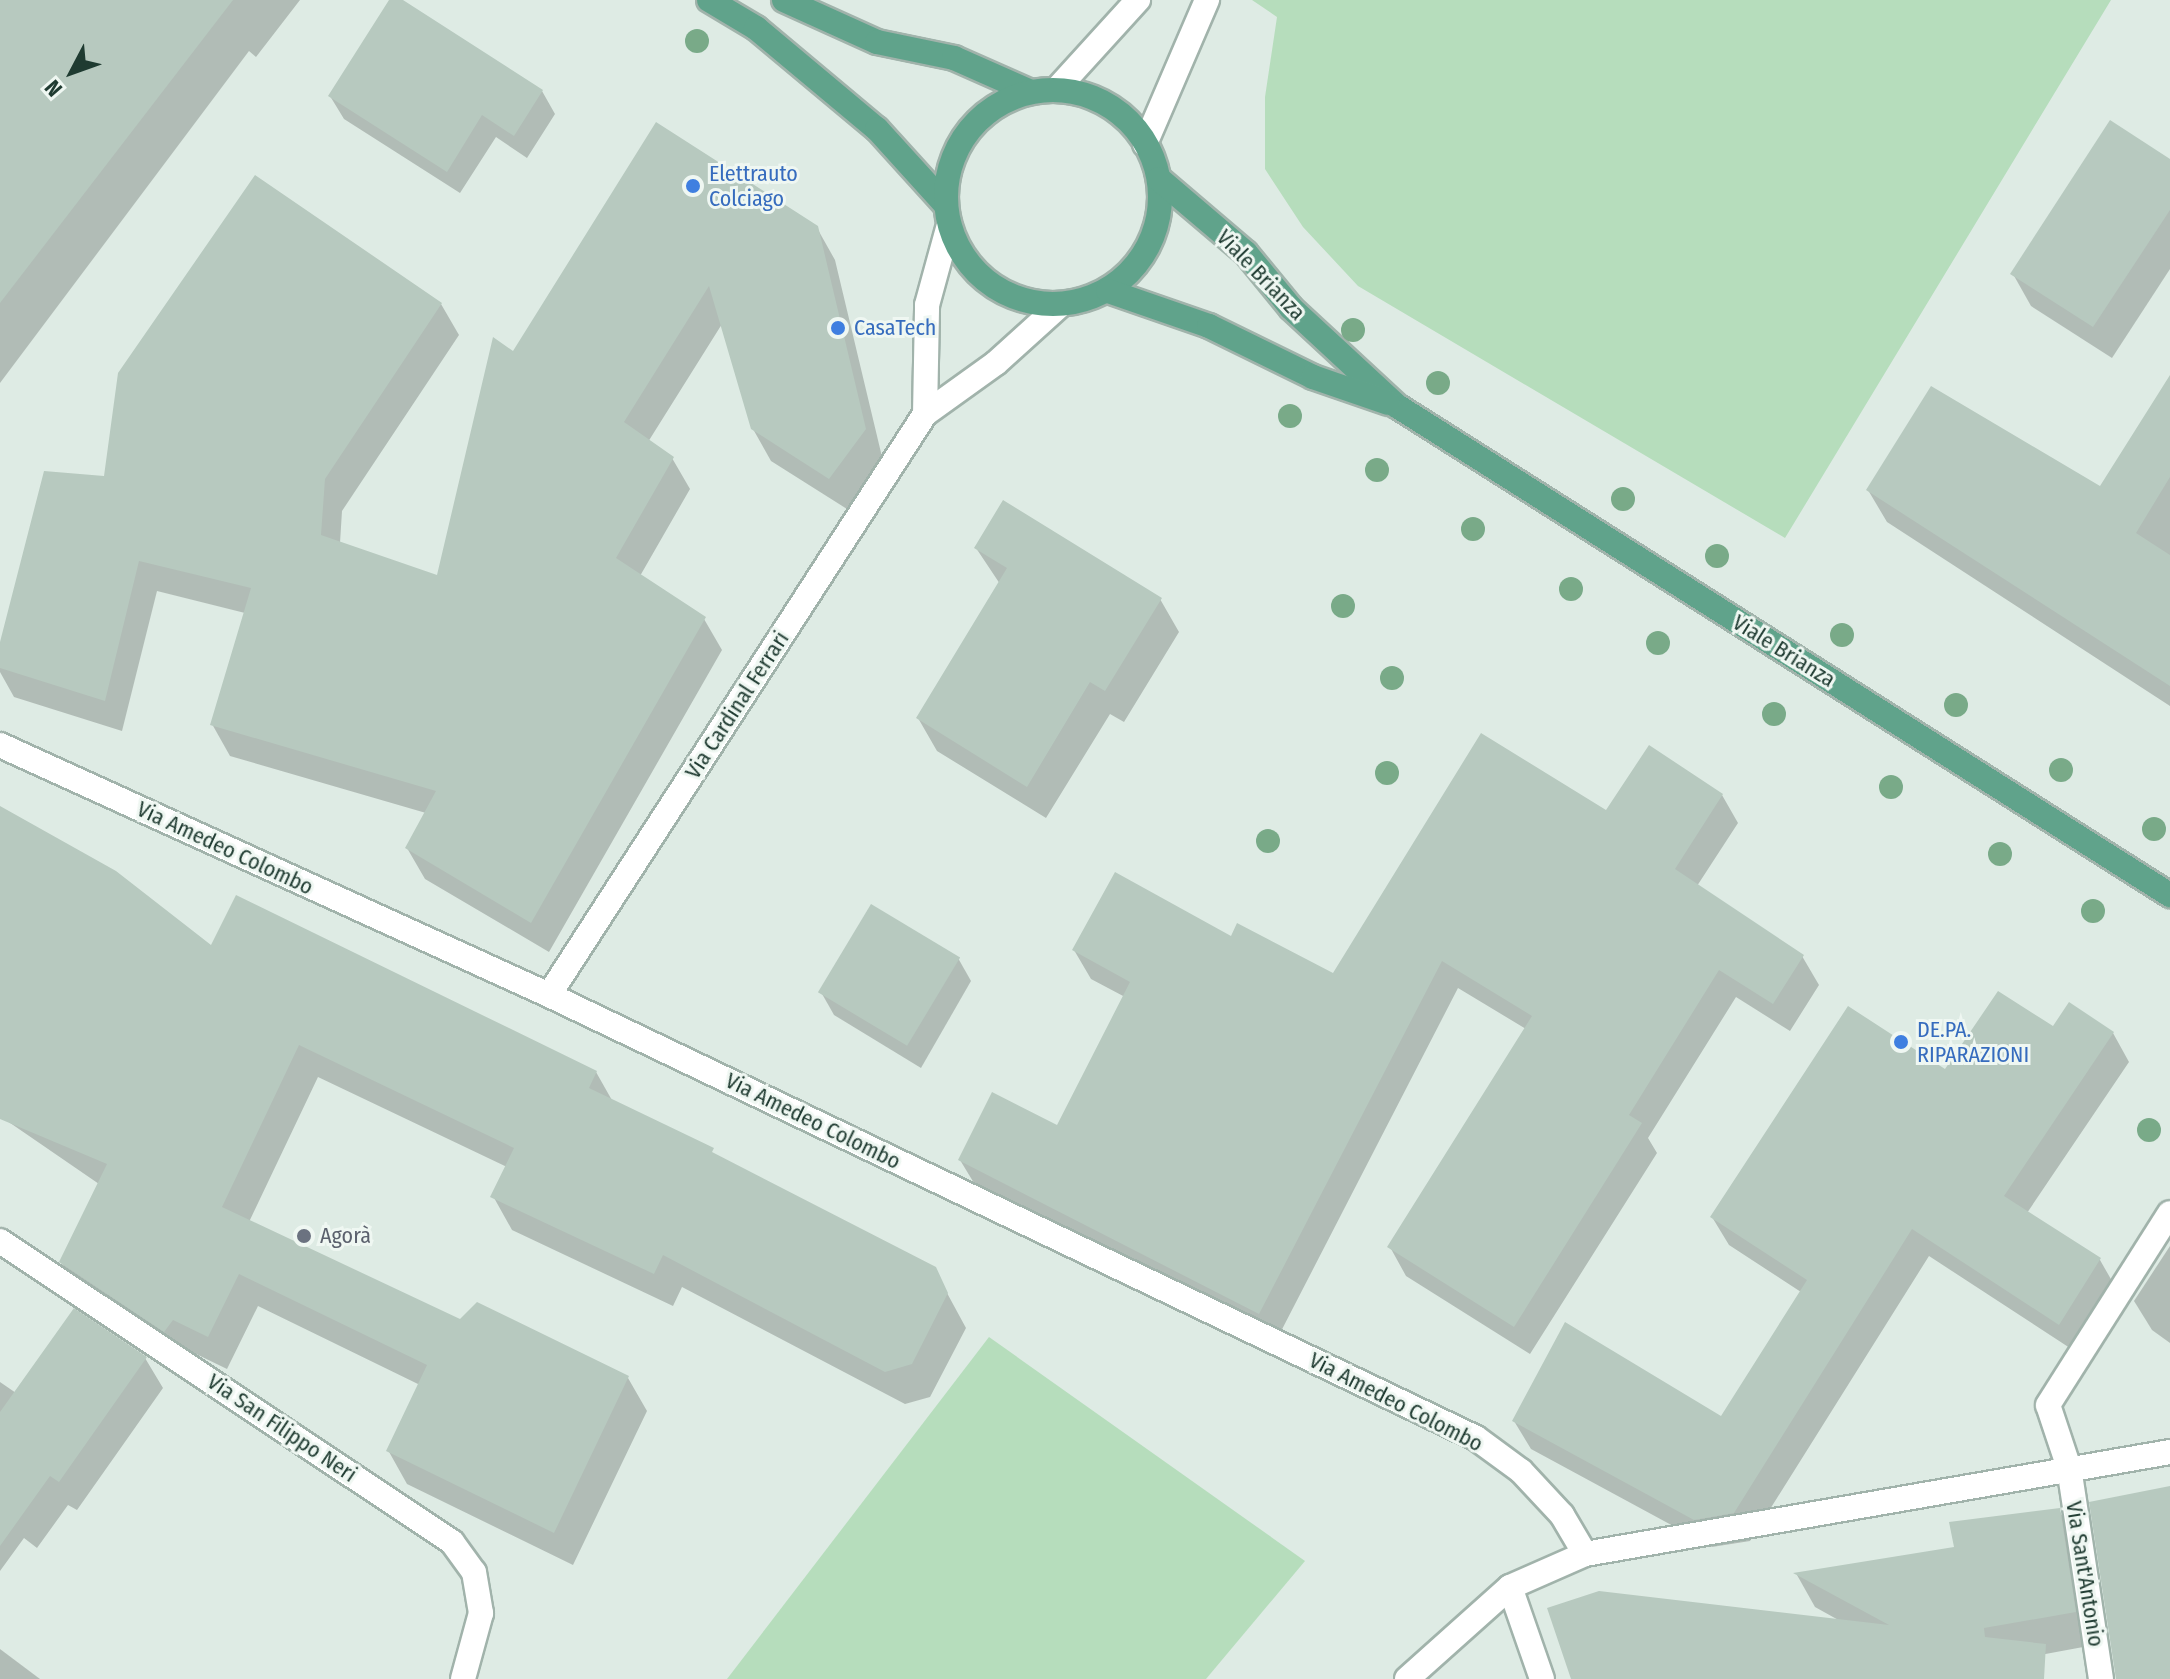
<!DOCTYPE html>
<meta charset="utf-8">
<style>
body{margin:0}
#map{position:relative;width:2170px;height:1679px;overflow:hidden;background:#deebe4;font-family:"Fira Sans Condensed",sans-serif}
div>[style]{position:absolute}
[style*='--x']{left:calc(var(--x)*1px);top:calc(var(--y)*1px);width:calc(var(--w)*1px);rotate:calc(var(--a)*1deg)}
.green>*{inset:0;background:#b6ddbc}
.shadow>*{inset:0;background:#0003}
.building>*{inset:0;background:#b7c9bf;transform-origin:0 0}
.roads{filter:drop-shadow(2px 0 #a1b3ab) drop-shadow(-2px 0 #a1b3ab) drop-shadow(0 2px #a1b3ab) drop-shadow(0 -2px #a1b3ab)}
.minor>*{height:24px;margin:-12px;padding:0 12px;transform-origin:12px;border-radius:12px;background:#fff}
.major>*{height:24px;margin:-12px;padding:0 12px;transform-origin:12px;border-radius:12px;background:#60a38b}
.major>.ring{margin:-12px;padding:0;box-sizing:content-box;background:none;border:24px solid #60a38b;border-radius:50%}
.trees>*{width:24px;height:24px;margin:-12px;border-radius:50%;background:#79aa88}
.dots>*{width:22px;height:22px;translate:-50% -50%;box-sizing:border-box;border:4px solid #eff7f2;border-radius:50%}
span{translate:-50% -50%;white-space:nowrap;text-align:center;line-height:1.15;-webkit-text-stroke:6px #eff7f2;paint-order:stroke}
.shop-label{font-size:22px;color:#366cbe}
.left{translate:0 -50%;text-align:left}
.street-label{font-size:22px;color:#1f3b31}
.worship-label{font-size:22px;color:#5b616d}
.north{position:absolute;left:32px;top:32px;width:80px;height:80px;-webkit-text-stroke:6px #eff7f2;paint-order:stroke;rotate:229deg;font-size:22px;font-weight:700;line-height:32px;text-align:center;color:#1f3b31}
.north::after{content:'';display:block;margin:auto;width:28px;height:36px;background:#1f3b31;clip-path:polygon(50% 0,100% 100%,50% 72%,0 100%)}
</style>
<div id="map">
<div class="green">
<i style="clip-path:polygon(1252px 0,2111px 0,1785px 538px,1358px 286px,1303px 227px,1265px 169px,1265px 97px,1277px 17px)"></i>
<i style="clip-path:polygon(989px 1337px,1305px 1561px,1206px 1679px,727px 1679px)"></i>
</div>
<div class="shadow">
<i style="clip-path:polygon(0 0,300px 0,256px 57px,249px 51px,0 383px)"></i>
<i style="clip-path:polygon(391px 0,399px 0,542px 91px,555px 114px,527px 158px,496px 137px,460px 193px,344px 119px,330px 96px)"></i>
<i style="clip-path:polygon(2170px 162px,2170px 269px,2112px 358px,2031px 306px,2013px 274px)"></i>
<i style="clip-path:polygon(817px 228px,835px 260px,883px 461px,847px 509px,771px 461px,753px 429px,722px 324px,648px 442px,672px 458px,690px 489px,640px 576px,704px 619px,722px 650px,549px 952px,425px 879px,407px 848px,426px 813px,230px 756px,212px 724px,245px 613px,157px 591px,122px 731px,14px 697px,0 672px,0 650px,105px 478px,441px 304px,459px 335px,342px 511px,340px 543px,438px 578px,513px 354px)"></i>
<i style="clip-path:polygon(2170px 395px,2170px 706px,1887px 522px,1868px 490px,2100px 489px)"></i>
<i style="clip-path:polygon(976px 548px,1160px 599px,1179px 632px,1124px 722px,1110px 714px,1046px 818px,937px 751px,918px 718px,1000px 584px)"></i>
<i style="clip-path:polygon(1722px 795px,1738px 823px,1697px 886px,1802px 956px,1819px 985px,1790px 1031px,1736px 997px,1648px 1138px,1657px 1153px,1530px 1354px,1406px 1276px,1390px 1247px,1526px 1029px,1458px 988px,1276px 1341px,977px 1188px,960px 1160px,1057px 1128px,1125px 997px,1091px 979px,1074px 950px,1232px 939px,1334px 976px,1607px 813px)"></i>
<i style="clip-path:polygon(0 808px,212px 948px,596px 1072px,613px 1102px,934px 1269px,966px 1328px,930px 1397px,905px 1404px,682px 1287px,673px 1306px,512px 1230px,493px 1196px,507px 1167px,318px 1077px,249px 1222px,460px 1322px,628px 1378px,647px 1411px,573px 1565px,407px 1484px,388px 1450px,420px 1385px,258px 1306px,227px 1369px,192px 1352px,184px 1364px,80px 1295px,61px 1262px,99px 1184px,0 1116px)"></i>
<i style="clip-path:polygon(958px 958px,971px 981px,921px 1068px,834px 1015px,821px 992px)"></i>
<i style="clip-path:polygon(2053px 1029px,2113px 1033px,2129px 1062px,2027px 1213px,2100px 1260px,2116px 1288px,2076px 1352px,1929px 1256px,1750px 1541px,1712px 1547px,1531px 1449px,1514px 1421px,1722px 1419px,1801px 1292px,1729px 1245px,1712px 1217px,1946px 1071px)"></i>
<i style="clip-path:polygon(2170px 1246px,2170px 1343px,2152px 1330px,2134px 1301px)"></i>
<i style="clip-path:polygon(145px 1358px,163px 1388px,77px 1510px,68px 1505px,37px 1548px,24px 1538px,0 1571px,0 1382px,16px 1393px)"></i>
<i style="clip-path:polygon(2059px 1510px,2078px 1544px,2094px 1645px,2002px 1662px,2005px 1679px,1573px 1679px,1842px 1622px,1815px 1607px,1797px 1575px,1957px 1548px)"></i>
<i style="clip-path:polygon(0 1649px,40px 1679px,0 1679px)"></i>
</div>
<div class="building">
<i style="clip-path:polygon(0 0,233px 0,0 303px)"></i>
<i style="clip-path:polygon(389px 0,403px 0,543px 90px,514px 136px,482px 115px,447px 172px,328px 96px)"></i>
<i style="clip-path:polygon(2110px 120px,2170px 159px,2170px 210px,2093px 327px,2010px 274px)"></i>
<i style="clip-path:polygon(656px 122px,818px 226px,866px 429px,829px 479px,751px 429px,709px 286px,624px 422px,674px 457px,616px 558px,706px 617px,531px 923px,405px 848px,436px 791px,210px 725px,251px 588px,139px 561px,105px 701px,0 668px,0 642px,44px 471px,104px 476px,118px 373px,255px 175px,442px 303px,325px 479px,321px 535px,437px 575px,493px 337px,513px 351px)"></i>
<i style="clip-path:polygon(2170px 375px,2170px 477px,2136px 533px,2170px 555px,2170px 686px,1866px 490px,1931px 386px,2100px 486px)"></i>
<i style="clip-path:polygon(1003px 500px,1162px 598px,1105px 691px,1090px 682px,1027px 787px,916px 718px,1007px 568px,974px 548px)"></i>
<i style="clip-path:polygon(1481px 733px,1606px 810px,1649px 745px,1723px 794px,1675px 869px,1804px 955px,1773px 1004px,1719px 970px,1629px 1115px,1642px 1123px,1514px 1327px,1387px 1247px,1532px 1016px,1442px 961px,1259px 1314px,958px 1160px,992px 1092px,1057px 1125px,1130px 982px,1072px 950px,1115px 872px,1231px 936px,1237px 923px,1333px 973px)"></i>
<i style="clip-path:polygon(0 806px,116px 871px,211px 945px,236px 895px,597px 1071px,589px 1088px,714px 1148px,712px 1152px,936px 1267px,948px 1293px,912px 1364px,885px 1372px,663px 1255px,654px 1274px,490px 1197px,514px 1148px,299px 1045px,222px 1207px,460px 1319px,477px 1302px,629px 1376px,554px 1533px,386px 1451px,427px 1365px,239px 1274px,208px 1337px,173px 1320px,164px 1332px,59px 1262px,107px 1164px,0 1119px)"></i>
<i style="left:871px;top:904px;width:104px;height:103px;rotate:31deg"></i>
<i style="clip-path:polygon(1998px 991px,2053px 1026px,2069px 1002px,2114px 1032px,2004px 1196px,2101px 1258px,2059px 1325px,1912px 1229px,1734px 1513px,1694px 1520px,1512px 1421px,1565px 1322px,1721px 1416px,1807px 1280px,1710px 1217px,1848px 1006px,1945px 1069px)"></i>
<i style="clip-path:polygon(74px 1308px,147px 1357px,59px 1482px,50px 1476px,0 1546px,0 1412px)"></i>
<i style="clip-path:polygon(2170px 1486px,2170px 1679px,2116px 1679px,2089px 1502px)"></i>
<i style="clip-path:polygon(2060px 1508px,2076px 1612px,1984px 1628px,1985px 1637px,2046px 1644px,2044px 1679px,1571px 1679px,1547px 1608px,1599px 1591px,1889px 1625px,1793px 1573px,1954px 1547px,1949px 1522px)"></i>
</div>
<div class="roads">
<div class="minor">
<i style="--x:1056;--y:90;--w:122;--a:-47.7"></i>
<i style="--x:1145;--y:144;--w:157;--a:-66.7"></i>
<i style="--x:925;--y:414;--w:109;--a:-88.9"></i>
<i style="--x:927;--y:305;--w:80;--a:-74.7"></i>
<i style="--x:0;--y:745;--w:603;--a:24.48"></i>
<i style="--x:549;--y:995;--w:1027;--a:25.54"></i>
<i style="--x:1476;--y:1438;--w:56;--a:36.3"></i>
<i style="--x:1521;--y:1471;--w:60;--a:47"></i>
<i style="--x:1562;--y:1515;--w:45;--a:59.5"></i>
<i style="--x:549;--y:995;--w:692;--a:-57.09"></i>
<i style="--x:925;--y:414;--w:87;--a:-35.7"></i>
<i style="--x:996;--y:363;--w:85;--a:-42.1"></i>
<i style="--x:0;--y:1241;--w:543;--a:33.66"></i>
<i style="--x:452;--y:1542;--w:37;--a:54"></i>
<i style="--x:474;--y:1572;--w:42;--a:80.3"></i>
<i style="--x:481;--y:1613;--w:68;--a:105.3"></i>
<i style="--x:1510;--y:1587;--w:97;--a:70.8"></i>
<i style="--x:1407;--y:1679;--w:138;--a:-41.8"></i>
<i style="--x:1510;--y:1587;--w:82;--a:-23.7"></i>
<i style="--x:1585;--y:1554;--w:594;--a:-9.89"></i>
<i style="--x:2101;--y:1679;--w:213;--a:-98.6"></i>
<i style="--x:2069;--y:1468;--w:66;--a:-108.4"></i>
<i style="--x:2048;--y:1405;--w:227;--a:-57.6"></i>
</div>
<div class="major">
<i style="--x:709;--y:0;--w:55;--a:30.8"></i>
<i style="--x:756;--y:28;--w:158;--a:39.9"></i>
<i style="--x:877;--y:129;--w:100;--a:47.8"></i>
<i style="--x:784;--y:0;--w:102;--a:24.3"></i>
<i style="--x:877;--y:42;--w:79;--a:11.7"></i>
<i style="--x:954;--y:58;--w:84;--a:23.8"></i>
<i class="ring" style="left:946px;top:90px;width:190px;height:190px"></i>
<i style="--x:1159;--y:179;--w:114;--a:40.4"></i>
<i style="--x:1246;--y:253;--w:71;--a:50.7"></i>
<i style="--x:1291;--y:308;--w:144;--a:42.8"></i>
<i style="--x:1397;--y:406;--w:915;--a:32.32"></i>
<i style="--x:1108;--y:291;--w:107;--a:19.1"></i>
<i style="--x:1209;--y:326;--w:116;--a:26.1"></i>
<i style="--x:1313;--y:377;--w:79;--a:19.1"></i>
</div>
</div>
<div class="trees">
<i style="left:697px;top:41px"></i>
<i style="left:1353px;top:330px"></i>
<i style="left:1438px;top:383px"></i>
<i style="left:1290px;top:416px"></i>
<i style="left:1377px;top:470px"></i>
<i style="left:1623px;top:499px"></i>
<i style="left:1473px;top:529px"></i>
<i style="left:1717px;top:556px"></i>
<i style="left:1571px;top:589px"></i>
<i style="left:1343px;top:606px"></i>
<i style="left:1842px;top:635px"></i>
<i style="left:1658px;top:643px"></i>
<i style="left:1392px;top:678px"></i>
<i style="left:1956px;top:705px"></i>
<i style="left:1774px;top:714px"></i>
<i style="left:2061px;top:770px"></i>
<i style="left:1387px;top:773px"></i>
<i style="left:1891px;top:787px"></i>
<i style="left:2154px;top:829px"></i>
<i style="left:1268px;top:841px"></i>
<i style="left:2000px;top:854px"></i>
<i style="left:2093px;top:911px"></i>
<i style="left:2149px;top:1130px"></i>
</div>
<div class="dots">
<i style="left:693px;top:186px;background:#3f7fe0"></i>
<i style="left:838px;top:328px;background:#3f7fe0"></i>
<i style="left:1901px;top:1042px;background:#3f7fe0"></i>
<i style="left:304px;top:1236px;background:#6b7280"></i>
</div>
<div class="shop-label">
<span class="left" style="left:709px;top:186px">Elettrauto<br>Colciago</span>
<span class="left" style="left:854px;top:328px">CasaTech</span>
<span class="left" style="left:1917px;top:1042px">DE.PA.<br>RIPARAZIONI</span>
</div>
<div class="street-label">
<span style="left:1261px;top:275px;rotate:46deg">Viale Brianza</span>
<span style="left:1784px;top:651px;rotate:32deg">Viale Brianza</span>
<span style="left:737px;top:705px;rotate:-57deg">Via Cardinal Ferrari</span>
<span style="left:225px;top:848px;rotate:25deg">Via Amedeo Colombo</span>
<span style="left:813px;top:1121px;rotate:26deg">Via Amedeo Colombo</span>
<span style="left:1396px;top:1402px;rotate:27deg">Via Amedeo Colombo</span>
<span style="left:282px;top:1428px;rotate:34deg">Via San Filippo Neri</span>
<span style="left:2085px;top:1574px;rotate:81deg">Via Sant'Antonio</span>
</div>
<div class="worship-label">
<span class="left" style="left:320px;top:1236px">Agorà</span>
</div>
<div class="north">N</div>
</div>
